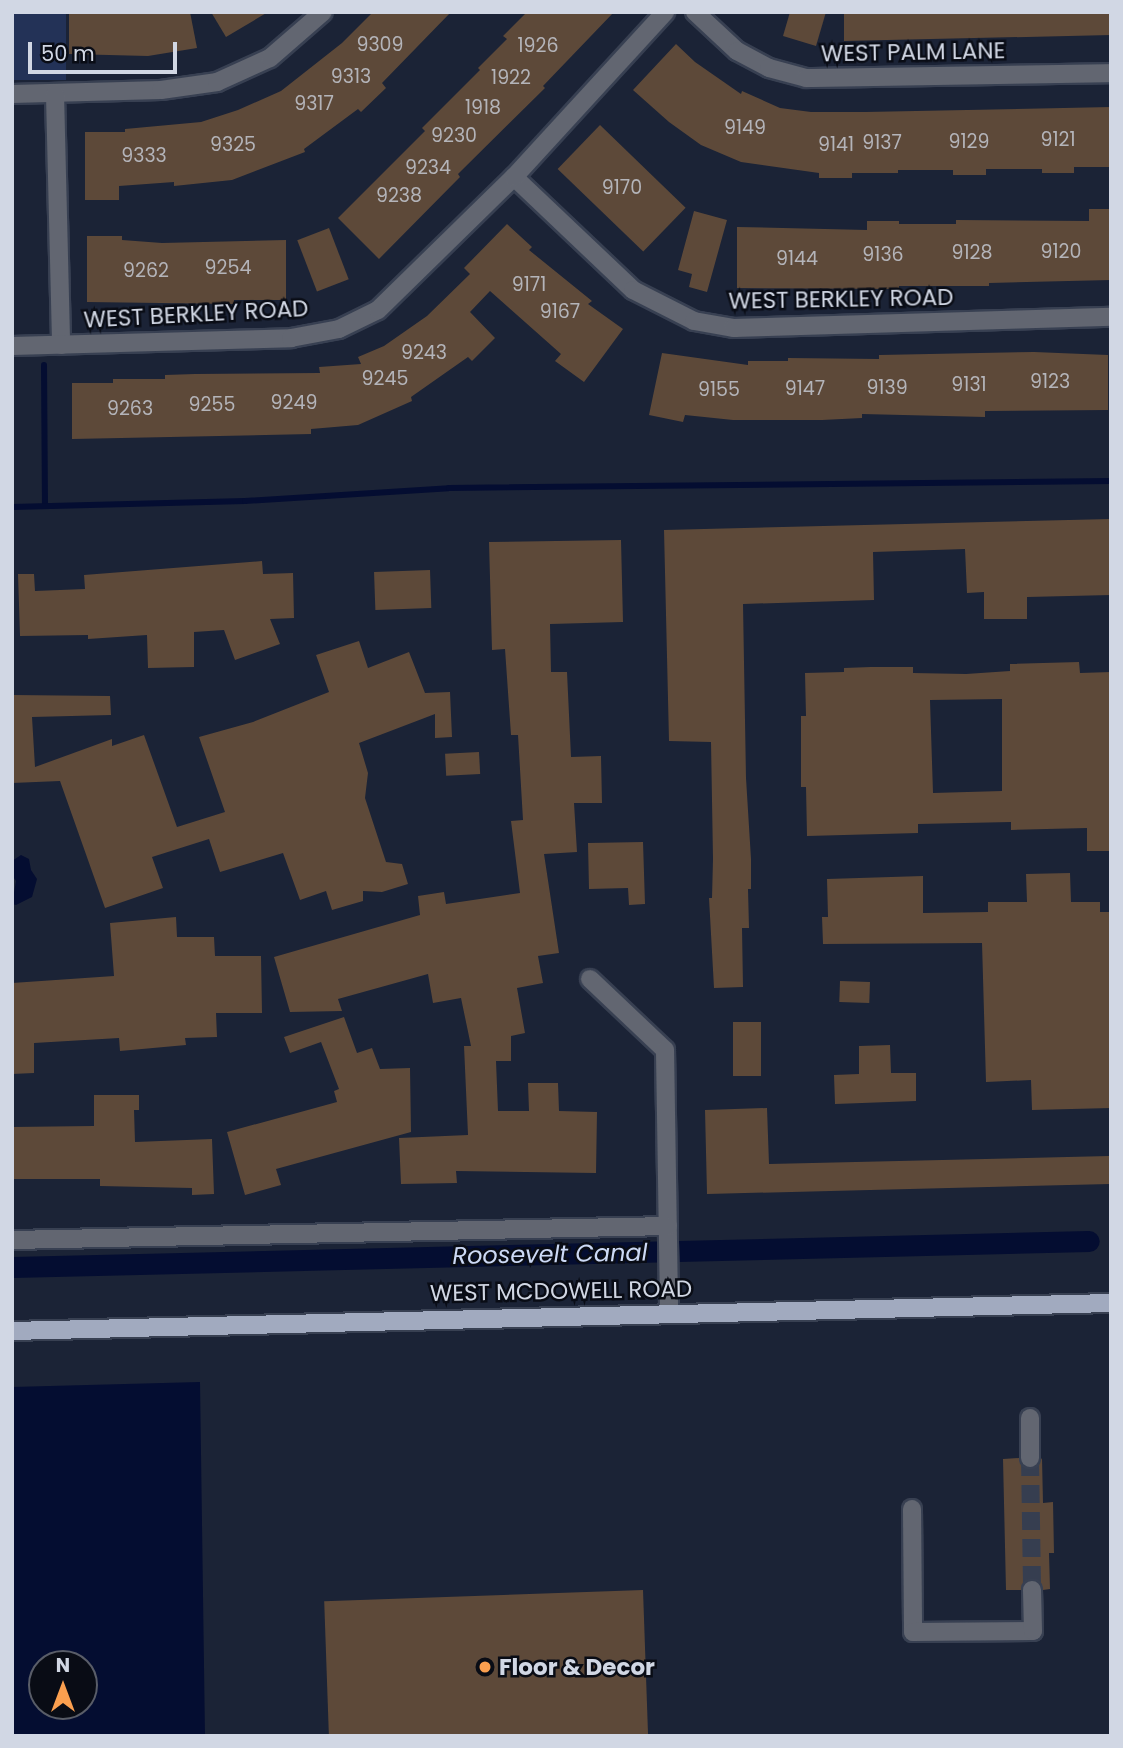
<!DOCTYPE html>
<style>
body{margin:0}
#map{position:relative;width:1123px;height:1748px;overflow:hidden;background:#1b2336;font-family:Poppins,sans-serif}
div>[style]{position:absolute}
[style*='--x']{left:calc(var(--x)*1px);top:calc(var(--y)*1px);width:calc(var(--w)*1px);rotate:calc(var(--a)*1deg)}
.green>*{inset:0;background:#233257;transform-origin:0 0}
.water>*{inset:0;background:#040d31}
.stream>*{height:6px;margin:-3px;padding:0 3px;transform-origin:3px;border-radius:3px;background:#040d31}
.canal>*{height:21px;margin:-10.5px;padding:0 10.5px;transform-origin:10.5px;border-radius:10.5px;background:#040d31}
.building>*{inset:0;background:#5d4939;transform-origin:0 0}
.minor-tunnel>*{height:18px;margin-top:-9px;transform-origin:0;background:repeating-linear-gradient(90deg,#363e50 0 18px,transparent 0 27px)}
.roads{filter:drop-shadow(2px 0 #384052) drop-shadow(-2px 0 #384052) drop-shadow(0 2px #384052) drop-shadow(0 -2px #384052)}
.minor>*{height:18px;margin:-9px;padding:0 9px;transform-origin:9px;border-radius:9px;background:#626671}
.major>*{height:18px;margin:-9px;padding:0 9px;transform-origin:9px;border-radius:9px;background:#a1aabf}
.dots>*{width:19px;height:19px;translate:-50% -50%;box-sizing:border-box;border:4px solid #090c15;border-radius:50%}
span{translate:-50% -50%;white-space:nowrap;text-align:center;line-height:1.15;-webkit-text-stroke:5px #090c15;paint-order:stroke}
.number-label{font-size:19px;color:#b4b4b9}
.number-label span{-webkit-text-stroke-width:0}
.street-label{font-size:23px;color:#d1d7e4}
.poi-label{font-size:23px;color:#d1d7e4;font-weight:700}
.left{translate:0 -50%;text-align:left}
.water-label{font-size:24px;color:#ccd9f5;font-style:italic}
.frame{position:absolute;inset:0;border:14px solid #d1d7e4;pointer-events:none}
.north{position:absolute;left:28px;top:1650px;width:70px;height:70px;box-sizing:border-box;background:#090c15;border:2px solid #595d68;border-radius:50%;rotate:0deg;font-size:19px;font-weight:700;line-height:28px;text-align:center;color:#d1d7e4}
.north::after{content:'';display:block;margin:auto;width:24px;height:32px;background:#fa9f4f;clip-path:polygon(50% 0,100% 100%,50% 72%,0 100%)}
.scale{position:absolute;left:28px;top:42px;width:149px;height:32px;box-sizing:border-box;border:4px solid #d1d7e4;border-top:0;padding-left:9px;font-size:21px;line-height:24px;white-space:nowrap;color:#d1d7e4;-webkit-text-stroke:5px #090c15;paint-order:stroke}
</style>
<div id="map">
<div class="green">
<i style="left:12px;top:12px;width:54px;height:68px"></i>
</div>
<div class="water">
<i style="clip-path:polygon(21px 855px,29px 859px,31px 870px,37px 879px,32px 897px,16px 905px,12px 904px,16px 881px,12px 875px,12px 861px)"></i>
<i style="clip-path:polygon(evenodd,200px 1382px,205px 1736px,12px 1736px,12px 1387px,200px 1382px,42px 1664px,84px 1664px,84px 1706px,42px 1706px,42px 1664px)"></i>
</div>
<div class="stream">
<i style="--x:44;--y:365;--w:141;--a:89.6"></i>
<i style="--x:12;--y:507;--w:233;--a:-1.5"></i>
<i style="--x:245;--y:501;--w:204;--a:-3.6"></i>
<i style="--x:449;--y:488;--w:662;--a:-0.61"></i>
</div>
<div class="canal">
<i style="--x:12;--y:1267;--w:1077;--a:-1.38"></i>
</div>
<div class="building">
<i style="clip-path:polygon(69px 12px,190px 12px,197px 48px,148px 56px,69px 54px)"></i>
<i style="clip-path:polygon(211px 12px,268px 12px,226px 37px)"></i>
<i style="clip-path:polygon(373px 12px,451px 12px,382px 83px,386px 88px,361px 112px,358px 109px,304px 149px,305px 152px,232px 180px,174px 186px,174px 182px,119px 186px,119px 200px,85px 200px,85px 132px,125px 132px,125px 129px,201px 122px,238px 110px,281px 91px,342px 43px)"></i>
<i style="clip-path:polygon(527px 12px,614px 12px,543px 86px,545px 88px,458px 174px,460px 177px,379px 259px,338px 218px,425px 131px,422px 128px,480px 70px,478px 68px,507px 39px,503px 36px)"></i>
<i style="clip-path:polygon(790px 12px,826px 12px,816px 46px,783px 36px)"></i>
<i style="clip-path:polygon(844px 12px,1111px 12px,1111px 35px,844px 41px)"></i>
<i style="clip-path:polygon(676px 44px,695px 62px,741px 94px,742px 91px,780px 108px,811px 112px,865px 112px,1111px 107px,1111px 167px,1074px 167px,1074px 173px,1042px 173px,1042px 169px,986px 169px,986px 175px,953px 175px,953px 170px,898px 170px,898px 173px,852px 173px,852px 178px,819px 178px,819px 173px,741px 162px,701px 145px,669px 122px,633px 90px)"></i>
<i style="left:600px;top:125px;width:119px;height:61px;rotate:44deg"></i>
<i style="clip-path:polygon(1089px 209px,1111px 209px,1111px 280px,989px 283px,989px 286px,899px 286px,899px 289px,737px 288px,737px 227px,867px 230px,867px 221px,899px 221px,899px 224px,956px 224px,956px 220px,1089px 221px)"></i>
<i style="clip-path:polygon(694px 211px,727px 220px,707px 292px,689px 287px,692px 274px,678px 270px)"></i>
<i style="clip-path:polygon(507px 224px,532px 247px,529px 250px,592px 301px,588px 304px,623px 329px,584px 382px,555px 361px,561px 354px,490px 291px,470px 312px,495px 338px,472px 361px,468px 357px,411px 397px,412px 401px,358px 425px,311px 429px,311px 434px,72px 439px,72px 383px,113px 383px,113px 379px,165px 379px,165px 375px,195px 374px,320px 373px,319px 367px,361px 364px,358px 357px,384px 346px,427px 316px,470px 274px,464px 268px)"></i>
<i style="left:329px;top:228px;width:55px;height:34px;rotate:69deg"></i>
<i style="clip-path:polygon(87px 236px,122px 236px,122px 240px,162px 243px,286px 240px,286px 300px,234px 300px,234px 304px,87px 302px)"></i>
<i style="clip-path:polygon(1034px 352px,1108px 355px,1108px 410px,985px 411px,985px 417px,862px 414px,862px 418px,822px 420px,733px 420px,685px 415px,683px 422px,649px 415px,662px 353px,748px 365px,748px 361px,788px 361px,788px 358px,879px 359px,879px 355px)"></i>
<i style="clip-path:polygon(1111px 519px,1111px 595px,1027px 597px,1027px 619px,984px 619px,984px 592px,967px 593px,965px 549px,873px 552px,874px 600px,743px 604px,746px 778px,751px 859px,751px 889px,748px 889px,749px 928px,742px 928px,743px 987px,714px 988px,709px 898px,712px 898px,713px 859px,711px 742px,669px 741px,664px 530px)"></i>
<i style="clip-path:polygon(621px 540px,623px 622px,550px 624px,551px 672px,567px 672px,571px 757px,601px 756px,602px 803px,574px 803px,577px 852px,544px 854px,559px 953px,538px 956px,543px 983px,517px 988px,525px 1033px,511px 1036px,511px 1061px,496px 1061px,498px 1111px,529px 1111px,528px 1083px,558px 1083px,559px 1111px,597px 1112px,596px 1173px,456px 1171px,457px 1183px,401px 1184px,399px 1138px,468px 1135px,464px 1046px,471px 1046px,461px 998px,433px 1003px,428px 974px,338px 999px,342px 1011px,290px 1012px,274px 957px,420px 915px,418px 896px,444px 892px,446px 904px,520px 893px,511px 821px,523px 820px,518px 735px,511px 735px,505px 649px,492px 650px,489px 542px)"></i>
<i style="clip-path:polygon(262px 561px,263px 574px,293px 573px,294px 618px,270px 619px,280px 644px,235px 660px,224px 630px,194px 632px,194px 667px,148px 668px,147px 635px,88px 639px,88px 635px,20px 636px,18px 574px,34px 574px,35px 591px,85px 589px,84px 575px)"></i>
<i style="left:430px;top:570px;width:38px;height:56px;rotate:88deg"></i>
<i style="clip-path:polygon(359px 641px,368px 668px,409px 652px,425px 693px,450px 692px,452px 737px,435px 738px,435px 714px,359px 743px,368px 773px,365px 798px,386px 862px,402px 864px,408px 884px,382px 892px,363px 891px,363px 901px,332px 910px,326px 891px,300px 900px,283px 853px,220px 872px,209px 839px,152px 857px,163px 888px,105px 908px,60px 781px,12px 783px,12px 695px,110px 696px,111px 715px,32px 717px,35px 767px,112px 739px,112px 746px,144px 735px,177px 827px,225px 812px,199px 737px,253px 722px,329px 692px,316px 655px)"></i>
<i style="clip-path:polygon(evenodd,1079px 662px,1080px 673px,1111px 672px,1111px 851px,1087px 851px,1087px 828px,1011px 830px,1011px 822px,918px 824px,918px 833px,807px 836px,806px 787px,801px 787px,801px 716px,806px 716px,805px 673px,844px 672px,844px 668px,871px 667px,913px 667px,913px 673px,966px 674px,1010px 671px,1010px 664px,1079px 662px,1002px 699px,1002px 791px,933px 793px,930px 700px,1002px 699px)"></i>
<i style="left:479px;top:752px;width:22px;height:34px;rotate:87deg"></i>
<i style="clip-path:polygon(643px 842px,645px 904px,629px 905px,628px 888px,589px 889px,588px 843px)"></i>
<i style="clip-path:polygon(1070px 873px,1071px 902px,1100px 902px,1100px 912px,1111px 912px,1111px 1108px,1032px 1110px,1031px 1080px,986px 1082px,982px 943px,823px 944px,822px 917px,828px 917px,827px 879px,923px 876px,923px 913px,988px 912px,988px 902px,1027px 902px,1026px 874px)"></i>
<i style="clip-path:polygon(176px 917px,177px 937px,214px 937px,215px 956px,261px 956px,262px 1013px,216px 1013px,217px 1037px,185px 1038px,186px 1045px,120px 1051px,119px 1038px,34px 1043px,34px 1073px,12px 1074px,12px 983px,114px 976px,110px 923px)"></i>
<i style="left:840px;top:981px;width:30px;height:21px;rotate:2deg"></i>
<i style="clip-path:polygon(344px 1017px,357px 1053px,372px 1048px,380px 1069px,410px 1068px,411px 1132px,276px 1169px,281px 1185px,245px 1195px,227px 1132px,337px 1102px,334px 1091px,339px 1089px,321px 1042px,290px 1053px,284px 1037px)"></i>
<i style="left:733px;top:1022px;width:28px;height:54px"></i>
<i style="clip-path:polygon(890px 1045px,891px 1073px,916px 1073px,916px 1101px,835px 1104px,834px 1075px,859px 1074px,859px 1046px)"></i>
<i style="clip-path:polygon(94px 1095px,139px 1095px,139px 1110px,134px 1110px,135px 1142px,212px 1139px,214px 1194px,192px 1195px,192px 1188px,100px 1186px,100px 1179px,12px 1179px,12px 1127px,94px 1126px)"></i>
<i style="clip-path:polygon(767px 1108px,769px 1164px,1109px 1156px,1110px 1184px,707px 1194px,705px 1110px)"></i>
<i style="clip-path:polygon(1019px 1458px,1024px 1467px,1031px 1469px,1036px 1467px,1042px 1458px,1043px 1503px,1053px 1502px,1054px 1553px,1049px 1553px,1050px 1589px,1043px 1590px,1041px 1584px,1032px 1579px,1026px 1581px,1021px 1590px,1006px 1590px,1003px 1459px)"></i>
<i style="left:643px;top:1590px;width:146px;height:319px;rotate:88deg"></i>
</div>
<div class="minor-tunnel">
<i style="--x:1030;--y:1458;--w:132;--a:89.1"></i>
</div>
<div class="roads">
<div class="minor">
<i style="--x:695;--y:12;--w:57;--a:42.9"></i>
<i style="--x:737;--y:51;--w:36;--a:28"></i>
<i style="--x:769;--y:68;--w:38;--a:15"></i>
<i style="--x:806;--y:78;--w:305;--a:-0.9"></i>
<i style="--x:12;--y:94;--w:149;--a:-1.5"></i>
<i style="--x:161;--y:90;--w:57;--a:-8.1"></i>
<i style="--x:217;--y:82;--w:58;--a:-24.4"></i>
<i style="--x:270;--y:58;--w:70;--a:-41"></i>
<i style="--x:55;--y:94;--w:251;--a:88.6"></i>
<i style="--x:514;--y:177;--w:164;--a:43.5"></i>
<i style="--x:633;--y:290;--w:68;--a:26.9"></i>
<i style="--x:694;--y:321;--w:41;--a:9.9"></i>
<i style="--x:734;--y:328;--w:377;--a:-1.7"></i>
<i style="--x:12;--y:346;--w:279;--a:-1.6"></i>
<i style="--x:291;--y:338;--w:49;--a:-10.6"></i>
<i style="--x:339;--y:329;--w:43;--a:-26"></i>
<i style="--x:378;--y:310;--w:190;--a:-44.4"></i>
<i style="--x:514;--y:177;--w:224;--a:-47.5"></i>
<i style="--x:590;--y:979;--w:103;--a:43.4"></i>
<i style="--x:665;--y:1050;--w:263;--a:89.1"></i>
<i style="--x:12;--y:1240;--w:656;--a:-1.22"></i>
<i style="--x:1030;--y:1418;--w:40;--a:90"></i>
<i style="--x:912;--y:1509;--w:123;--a:89.5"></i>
<i style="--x:913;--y:1632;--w:120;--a:-0.5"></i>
<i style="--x:1033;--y:1631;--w:41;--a:-91.4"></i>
</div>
<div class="major">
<i style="--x:12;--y:1331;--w:1099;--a:-1.46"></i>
</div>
</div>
<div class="dots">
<i style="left:485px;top:1667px;background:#fa9f4f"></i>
</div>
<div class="number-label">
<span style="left:380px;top:45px">9309</span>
<span style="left:538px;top:46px">1926</span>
<span style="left:351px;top:77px">9313</span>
<span style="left:511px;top:78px">1922</span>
<span style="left:314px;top:104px">9317</span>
<span style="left:483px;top:108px">1918</span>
<span style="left:745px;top:128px">9149</span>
<span style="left:454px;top:136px">9230</span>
<span style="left:1058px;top:140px">9121</span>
<span style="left:969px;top:142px">9129</span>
<span style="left:882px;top:143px">9137</span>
<span style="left:233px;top:145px">9325</span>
<span style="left:836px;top:145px">9141</span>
<span style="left:144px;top:156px">9333</span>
<span style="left:428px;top:168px">9234</span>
<span style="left:622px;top:188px">9170</span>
<span style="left:399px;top:196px">9238</span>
<span style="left:1061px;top:252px">9120</span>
<span style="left:972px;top:253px">9128</span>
<span style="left:883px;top:255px">9136</span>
<span style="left:797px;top:259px">9144</span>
<span style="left:228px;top:268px">9254</span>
<span style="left:146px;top:271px">9262</span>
<span style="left:529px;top:285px">9171</span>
<span style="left:560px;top:312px">9167</span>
<span style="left:424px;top:353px">9243</span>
<span style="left:385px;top:379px">9245</span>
<span style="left:1050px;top:382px">9123</span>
<span style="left:969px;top:385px">9131</span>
<span style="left:887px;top:388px">9139</span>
<span style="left:805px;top:389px">9147</span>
<span style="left:719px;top:390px">9155</span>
<span style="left:294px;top:403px">9249</span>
<span style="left:212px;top:405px">9255</span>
<span style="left:130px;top:409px">9263</span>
</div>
<div class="street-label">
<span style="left:913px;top:52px;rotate:-1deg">WEST PALM LANE</span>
<span style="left:841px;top:299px;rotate:-1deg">WEST BERKLEY ROAD</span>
<span style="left:196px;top:314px;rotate:-3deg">WEST BERKLEY ROAD</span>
<span style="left:561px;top:1291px;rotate:-1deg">WEST MCDOWELL ROAD</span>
</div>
<div class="poi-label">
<span class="left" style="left:499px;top:1667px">Floor &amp; Decor</span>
</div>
<div class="water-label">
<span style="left:550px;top:1254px;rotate:-1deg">Roosevelt Canal</span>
</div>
<div class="frame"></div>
<div class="north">N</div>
<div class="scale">50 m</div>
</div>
